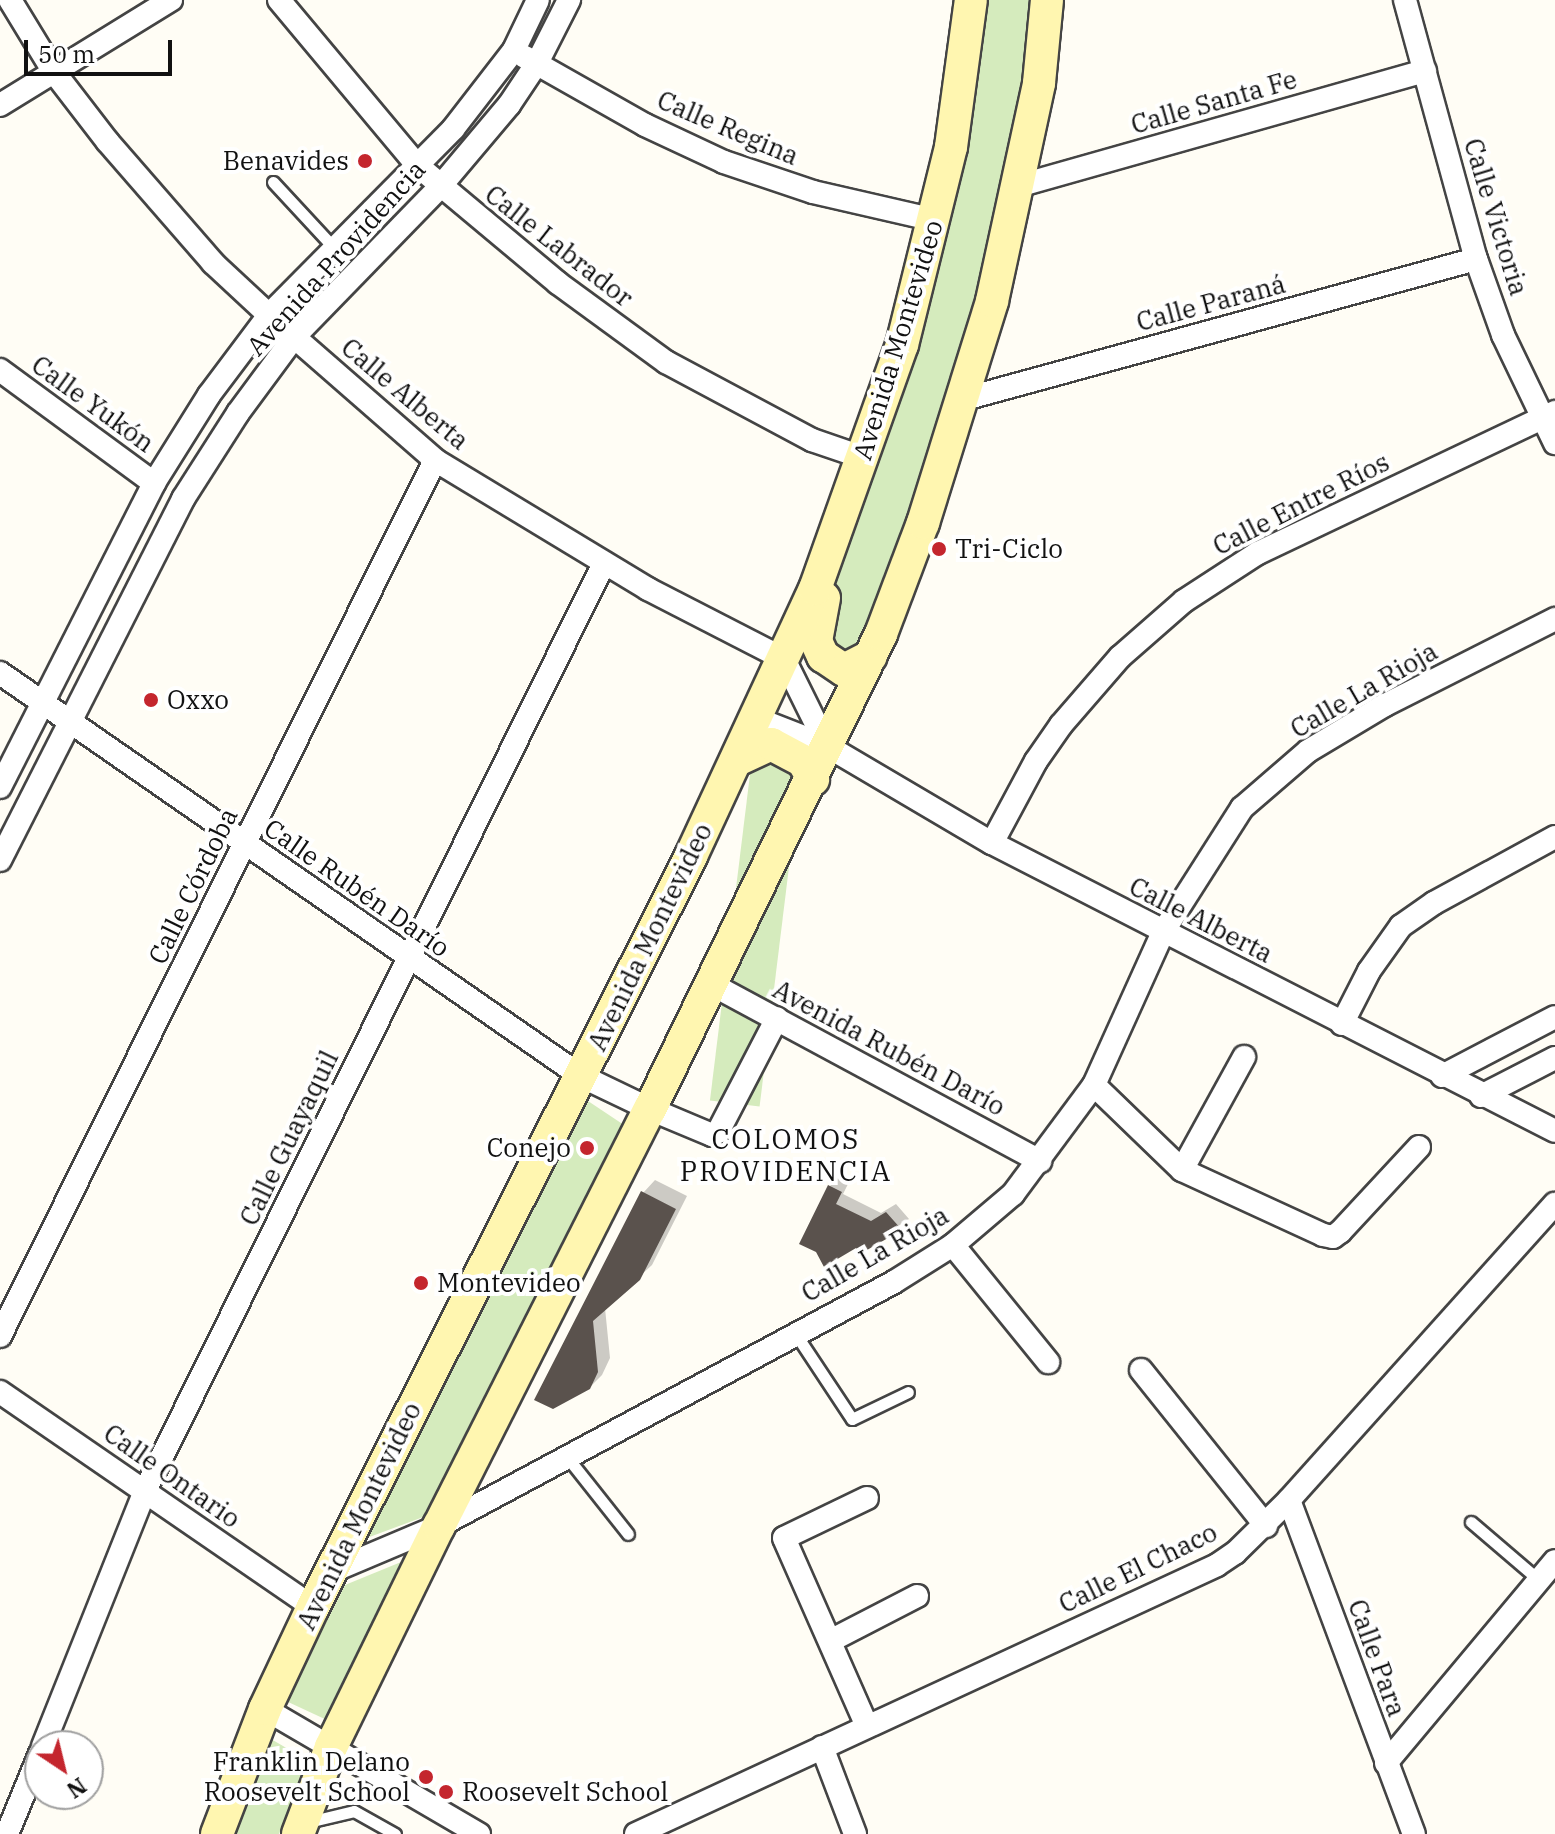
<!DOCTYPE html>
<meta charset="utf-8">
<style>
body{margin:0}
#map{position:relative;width:1555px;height:1834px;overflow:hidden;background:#fffdf5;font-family:"IBM Plex Serif",serif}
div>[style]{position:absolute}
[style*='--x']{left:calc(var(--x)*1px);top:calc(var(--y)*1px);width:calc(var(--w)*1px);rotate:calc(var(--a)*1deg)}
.green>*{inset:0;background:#d5ebbd;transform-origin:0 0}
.shadow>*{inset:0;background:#0003}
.building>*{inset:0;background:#5a524d}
.roads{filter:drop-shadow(2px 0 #444) drop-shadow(-2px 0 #444) drop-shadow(0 2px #444) drop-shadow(0 -2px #444)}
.lane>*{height:11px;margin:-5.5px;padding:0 5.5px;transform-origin:5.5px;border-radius:5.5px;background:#fff}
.street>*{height:22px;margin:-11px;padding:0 11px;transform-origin:11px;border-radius:11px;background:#fff}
.secondary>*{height:32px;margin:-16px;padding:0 16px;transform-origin:16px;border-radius:16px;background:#fff6b0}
.dots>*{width:22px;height:22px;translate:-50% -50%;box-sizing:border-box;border:4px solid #fff;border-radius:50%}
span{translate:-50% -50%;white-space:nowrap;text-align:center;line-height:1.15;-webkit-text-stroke:8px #fff;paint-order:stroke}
.street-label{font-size:26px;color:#111}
.poi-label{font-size:26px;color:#111}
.right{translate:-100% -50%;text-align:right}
.left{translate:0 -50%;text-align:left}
.neighbourhood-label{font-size:28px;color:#111;letter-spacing:2px}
.north{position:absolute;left:24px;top:1730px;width:80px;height:80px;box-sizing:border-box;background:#fff;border:2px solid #a0a0a0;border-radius:50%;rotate:145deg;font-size:22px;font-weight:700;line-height:32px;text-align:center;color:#111}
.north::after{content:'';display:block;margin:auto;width:28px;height:36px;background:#c4262e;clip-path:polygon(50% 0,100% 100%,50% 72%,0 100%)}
.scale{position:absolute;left:24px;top:40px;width:148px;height:36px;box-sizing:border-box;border:4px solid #111;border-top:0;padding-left:10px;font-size:24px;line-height:28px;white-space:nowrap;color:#111;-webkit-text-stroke:6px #fff;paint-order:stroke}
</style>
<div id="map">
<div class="green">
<i style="clip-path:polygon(987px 0,1041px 0,990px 261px,875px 618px,851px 665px,818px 641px,838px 564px,913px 357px,964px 153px)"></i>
<i style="left:752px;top:758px;width:50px;height:345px;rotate:7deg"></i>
<i style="clip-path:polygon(585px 1099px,630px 1129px,434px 1513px,356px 1542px)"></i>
<i style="clip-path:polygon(406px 1560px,329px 1721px,286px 1701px,345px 1585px)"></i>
<i style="clip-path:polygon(271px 1739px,307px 1760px,279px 1834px,233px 1834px)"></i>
</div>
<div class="shadow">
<i style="clip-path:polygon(839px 1177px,849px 1182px,843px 1194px,881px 1213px,896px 1204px,909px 1219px,860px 1251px,857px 1245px,825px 1264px,830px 1186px)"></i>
<i style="clip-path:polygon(655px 1180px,687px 1196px,652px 1265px,605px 1308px,610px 1358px,602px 1375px,589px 1388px,553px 1407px,643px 1193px)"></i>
</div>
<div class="building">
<i style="clip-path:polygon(828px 1185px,842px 1192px,836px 1204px,871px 1221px,886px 1212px,902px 1230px,860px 1254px,856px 1248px,824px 1267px,816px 1252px,799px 1244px)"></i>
<i style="clip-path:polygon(641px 1191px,676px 1209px,640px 1280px,593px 1321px,598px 1372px,590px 1389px,553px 1409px,534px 1400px)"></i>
</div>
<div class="roads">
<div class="lane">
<i style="--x:273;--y:182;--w:91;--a:47.2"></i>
<i style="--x:795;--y:1333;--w:103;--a:56.5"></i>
<i style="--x:852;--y:1419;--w:62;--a:-25.7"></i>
<i style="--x:567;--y:1457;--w:98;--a:51.6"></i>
<i style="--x:1471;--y:1522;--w:89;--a:40.5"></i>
<i style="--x:308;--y:1822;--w:47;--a:-13.4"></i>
<i style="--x:354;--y:1811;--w:47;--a:29.3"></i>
</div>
<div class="street">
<i style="--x:10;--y:0;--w:84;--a:58.6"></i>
<i style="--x:54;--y:72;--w:88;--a:52.4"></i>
<i style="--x:108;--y:142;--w:160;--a:49"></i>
<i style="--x:213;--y:263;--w:76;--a:42.9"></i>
<i style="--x:269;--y:315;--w:220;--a:41.1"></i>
<i style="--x:435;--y:460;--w:249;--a:31.2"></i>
<i style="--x:648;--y:589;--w:153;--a:27.2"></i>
<i style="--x:784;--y:659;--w:97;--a:63.7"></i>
<i style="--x:279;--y:0;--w:217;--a:50.1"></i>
<i style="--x:418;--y:166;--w:182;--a:39.9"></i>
<i style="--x:558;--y:283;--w:134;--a:36.2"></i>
<i style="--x:666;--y:362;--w:166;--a:28.1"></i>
<i style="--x:812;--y:440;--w:56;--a:18.8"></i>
<i style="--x:1405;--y:0;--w:269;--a:74.7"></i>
<i style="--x:1476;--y:259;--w:81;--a:70.4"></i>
<i style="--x:1503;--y:335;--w:120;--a:64.3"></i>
<i style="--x:525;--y:57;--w:138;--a:29.5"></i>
<i style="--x:645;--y:125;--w:87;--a:25.1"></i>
<i style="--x:724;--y:162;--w:94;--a:18.6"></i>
<i style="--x:813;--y:192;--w:125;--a:12.9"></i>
<i style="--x:0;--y:105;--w:201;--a:-31.6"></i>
<i style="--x:1018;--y:186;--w:423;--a:-15.8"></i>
<i style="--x:0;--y:370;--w:191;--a:36.3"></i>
<i style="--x:961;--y:400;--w:534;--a:-15.31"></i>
<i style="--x:0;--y:673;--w:707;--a:34.75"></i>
<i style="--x:581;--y:1076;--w:76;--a:25.6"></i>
<i style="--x:650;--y:1109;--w:67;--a:22.8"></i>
<i style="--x:712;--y:1135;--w:7;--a:-27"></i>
<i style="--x:718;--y:1132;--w:128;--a:-62.6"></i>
<i style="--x:755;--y:718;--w:77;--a:21.3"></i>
<i style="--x:827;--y:746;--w:191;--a:30.5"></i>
<i style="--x:992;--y:843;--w:632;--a:27.09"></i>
<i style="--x:0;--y:787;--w:341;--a:-63.1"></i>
<i style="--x:154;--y:483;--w:104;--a:-58"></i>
<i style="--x:209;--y:395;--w:100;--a:-53.1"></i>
<i style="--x:269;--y:315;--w:262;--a:-45.3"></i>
<i style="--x:453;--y:129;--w:100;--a:-52.3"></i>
<i style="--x:514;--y:50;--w:55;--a:-64.4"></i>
<i style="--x:992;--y:843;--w:93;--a:-61.8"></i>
<i style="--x:1036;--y:761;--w:44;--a:-55.2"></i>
<i style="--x:1061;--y:725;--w:90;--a:-49.1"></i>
<i style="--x:1120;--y:657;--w:85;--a:-41.2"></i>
<i style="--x:1184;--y:601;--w:88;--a:-33"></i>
<i style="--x:1258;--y:553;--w:329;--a:-25.4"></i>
<i style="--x:0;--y:860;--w:405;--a:-63.1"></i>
<i style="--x:183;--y:499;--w:102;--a:-57.4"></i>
<i style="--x:238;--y:413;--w:96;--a:-53.5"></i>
<i style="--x:295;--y:336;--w:206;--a:-45.8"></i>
<i style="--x:439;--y:188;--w:109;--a:-49.9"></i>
<i style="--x:509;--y:105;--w:50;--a:-56.3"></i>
<i style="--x:537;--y:63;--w:71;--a:-63.1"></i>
<i style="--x:711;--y:984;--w:374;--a:28.3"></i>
<i style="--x:1342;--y:1024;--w:59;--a:-63"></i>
<i style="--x:1369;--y:971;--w:55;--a:-54.6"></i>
<i style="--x:1401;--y:926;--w:40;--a:-34.9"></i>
<i style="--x:1434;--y:903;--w:138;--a:-28.6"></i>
<i style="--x:1442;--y:1076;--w:127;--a:-27.6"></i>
<i style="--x:1094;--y:1085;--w:122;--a:44"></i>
<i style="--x:1182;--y:1170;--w:155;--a:24.7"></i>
<i style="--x:1323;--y:1235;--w:10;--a:11"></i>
<i style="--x:1333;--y:1237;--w:9;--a:-36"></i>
<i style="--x:1340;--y:1232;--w:116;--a:-47.1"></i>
<i style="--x:1481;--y:1096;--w:83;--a:-27.2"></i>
<i style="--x:1182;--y:1170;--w:129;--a:-61.2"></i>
<i style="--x:953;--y:1245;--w:151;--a:50.9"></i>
<i style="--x:0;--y:1336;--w:978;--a:-63.59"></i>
<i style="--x:1141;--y:1370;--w:200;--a:51.3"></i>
<i style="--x:0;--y:1392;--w:380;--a:34.5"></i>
<i style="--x:867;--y:1498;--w:92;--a:154.3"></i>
<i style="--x:784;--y:1538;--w:206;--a:66.2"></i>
<i style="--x:1289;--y:1500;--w:357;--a:69.5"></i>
<i style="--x:330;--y:1572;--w:118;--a:-22.9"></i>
<i style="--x:439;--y:1526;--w:516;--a:-28.2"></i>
<i style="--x:894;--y:1282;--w:70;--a:-32.1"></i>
<i style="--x:953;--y:1245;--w:79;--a:-40.4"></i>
<i style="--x:1013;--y:1194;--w:136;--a:-53.4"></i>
<i style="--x:1094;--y:1085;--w:168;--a:-65.7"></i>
<i style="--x:1163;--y:932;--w:147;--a:-57.5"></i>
<i style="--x:1242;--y:808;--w:87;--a:-40.8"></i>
<i style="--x:1308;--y:751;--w:90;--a:-30.9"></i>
<i style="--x:1385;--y:705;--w:191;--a:-26.8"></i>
<i style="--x:830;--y:1641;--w:98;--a:-27.3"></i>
<i style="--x:265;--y:1709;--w:248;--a:30.3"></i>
<i style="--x:43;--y:1746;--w:275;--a:-68.2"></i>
<i style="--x:145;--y:1491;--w:1035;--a:-63.68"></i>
<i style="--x:822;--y:1747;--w:93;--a:69.2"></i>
<i style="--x:1386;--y:1763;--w:263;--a:-50.1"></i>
<i style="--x:7;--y:1834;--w:87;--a:-67.6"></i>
<i style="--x:636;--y:1834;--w:640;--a:-24.84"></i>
<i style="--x:1217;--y:1565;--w:22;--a:-34"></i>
<i style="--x:1235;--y:1553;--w:76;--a:-44.5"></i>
<i style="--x:1289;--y:1500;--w:398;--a:-48.1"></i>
</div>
<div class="secondary">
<i style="--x:824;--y:598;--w:44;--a:100.5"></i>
<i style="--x:816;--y:641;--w:17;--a:65"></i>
<i style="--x:823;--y:656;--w:25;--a:34"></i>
<i style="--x:844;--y:670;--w:30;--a:-27"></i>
<i style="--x:737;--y:760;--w:38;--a:-25"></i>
<i style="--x:771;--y:744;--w:36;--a:28"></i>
<i style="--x:803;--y:761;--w:21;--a:61"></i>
<i style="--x:217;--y:1834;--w:134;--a:-69"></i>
<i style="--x:265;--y:1709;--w:113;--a:-64.8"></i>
<i style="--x:313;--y:1607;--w:841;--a:-63.28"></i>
<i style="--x:691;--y:856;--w:294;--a:-65.1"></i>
<i style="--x:815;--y:589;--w:259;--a:-70.4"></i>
<i style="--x:902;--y:345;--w:204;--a:-76.1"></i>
<i style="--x:951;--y:147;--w:148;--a:-82.3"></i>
<i style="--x:298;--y:1834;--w:93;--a:-69.2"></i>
<i style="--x:331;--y:1747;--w:246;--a:-64"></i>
<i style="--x:439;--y:1526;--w:467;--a:-63.2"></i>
<i style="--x:650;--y:1109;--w:528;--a:-64.07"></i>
<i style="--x:881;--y:634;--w:119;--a:-69.3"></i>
<i style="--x:923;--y:523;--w:232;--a:-72.7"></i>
<i style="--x:992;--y:301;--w:223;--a:-77.8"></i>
<i style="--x:1039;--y:83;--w:83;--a:-84.5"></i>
</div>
</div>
<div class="dots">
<i style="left:365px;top:161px;background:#c4262e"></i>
<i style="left:939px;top:549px;background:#c4262e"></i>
<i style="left:151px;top:700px;background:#c4262e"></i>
<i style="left:587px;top:1148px;background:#c4262e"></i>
<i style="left:421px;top:1283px;background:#c4262e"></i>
<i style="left:426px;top:1777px;background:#c4262e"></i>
<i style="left:446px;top:1792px;background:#c4262e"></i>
</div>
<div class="street-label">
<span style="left:1214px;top:102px;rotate:-16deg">Calle Santa Fe</span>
<span style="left:728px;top:128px;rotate:23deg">Calle Regina</span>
<span style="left:1496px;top:217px;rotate:73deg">Calle Victoria</span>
<span style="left:559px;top:246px;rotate:38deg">Calle Labrador</span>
<span style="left:336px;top:258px;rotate:-48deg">Avenida Providencia</span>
<span style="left:1211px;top:303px;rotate:-15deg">Calle Paraná</span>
<span style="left:898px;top:340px;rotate:-73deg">Avenida Montevideo</span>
<span style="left:405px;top:394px;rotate:40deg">Calle Alberta</span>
<span style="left:93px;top:404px;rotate:36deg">Calle Yukón</span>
<span style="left:1301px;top:504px;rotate:-27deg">Calle Entre Ríos</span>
<span style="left:1364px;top:690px;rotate:-30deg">Calle La Rioja</span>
<span style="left:193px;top:886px;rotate:-64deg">Calle Córdoba</span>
<span style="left:357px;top:888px;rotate:35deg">Calle Rubén Darío</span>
<span style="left:1201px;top:920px;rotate:27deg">Calle Alberta</span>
<span style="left:650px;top:937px;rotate:-64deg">Avenida Montevideo</span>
<span style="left:889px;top:1048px;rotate:28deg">Avenida Rubén Darío</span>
<span style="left:289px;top:1138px;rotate:-64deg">Calle Guayaquil</span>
<span style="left:875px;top:1254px;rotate:-30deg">Calle La Rioja</span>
<span style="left:172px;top:1476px;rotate:35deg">Calle Ontario</span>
<span style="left:359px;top:1516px;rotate:-64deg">Avenida Montevideo</span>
<span style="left:1138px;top:1568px;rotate:-26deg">Calle El Chaco</span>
<span style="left:1377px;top:1658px;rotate:70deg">Calle Para</span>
</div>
<div class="poi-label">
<span class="right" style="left:349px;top:161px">Benavides</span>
<span class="left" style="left:955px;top:549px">Tri-Ciclo</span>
<span class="left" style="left:167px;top:700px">Oxxo</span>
<span class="right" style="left:571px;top:1148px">Conejo</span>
<span class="left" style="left:437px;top:1283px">Montevideo</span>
<span class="right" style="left:410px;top:1777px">Franklin Delano<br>Roosevelt School</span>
<span class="left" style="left:462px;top:1792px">Roosevelt School</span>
</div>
<div class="neighbourhood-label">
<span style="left:786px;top:1155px">COLOMOS<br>PROVIDENCIA</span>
</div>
<div class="north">N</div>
<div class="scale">50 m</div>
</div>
